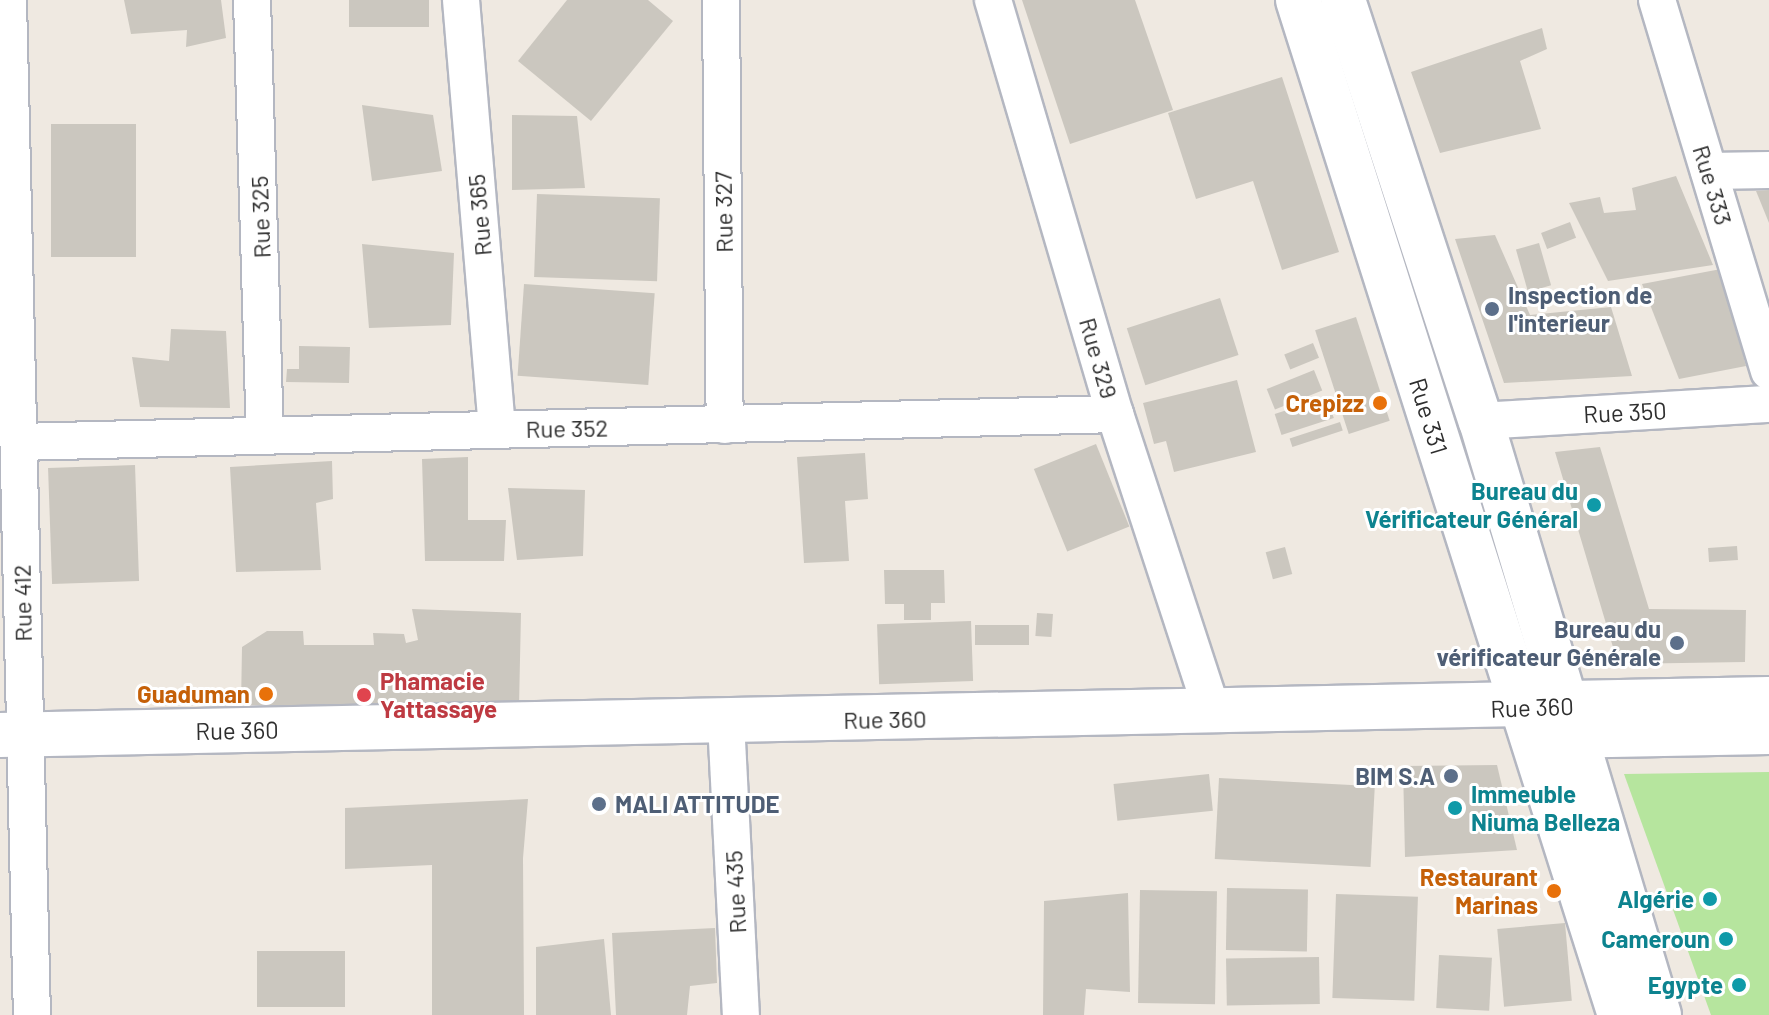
<!DOCTYPE html>
<meta charset="utf-8">
<style>
body{margin:0}
#map{position:relative;width:1769px;height:1015px;overflow:hidden;background:#efe9e1;font-family:Barlow,sans-serif}
div>[style]{position:absolute}
[style*='--x']{left:calc(var(--x)*1px);top:calc(var(--y)*1px);width:calc(var(--w)*1px);rotate:calc(var(--a)*1deg)}
.green>*{inset:0;background:#b6e59e}
.building>*{inset:0;background:#cbc7bf;transform-origin:0 0}
.roads{filter:drop-shadow(2px 0 #b4b7c1) drop-shadow(-2px 0 #b4b7c1) drop-shadow(0 2px #b4b7c1) drop-shadow(0 -2px #b4b7c1)}
.minor>*{height:36px;margin:-18px;padding:0 18px;transform-origin:18px;border-radius:18px;background:#fff}
.secondary>*{height:44px;margin:-22px;padding:0 22px;transform-origin:22px;border-radius:22px;background:#fff}
.dots>*{width:22px;height:22px;translate:-50% -50%;box-sizing:border-box;border:4px solid #fff;border-radius:50%}
span{translate:-50% -50%;white-space:nowrap;text-align:center;line-height:1.15;-webkit-text-stroke:6px #fff;paint-order:stroke}
.street-label{font-size:24px;color:#2e2e2e}
.service-label{font-size:24px;color:#4e5e75;font-weight:700}
.left{translate:0 -50%;text-align:left}
.right{translate:-100% -50%;text-align:right}
.food-label{font-size:24px;color:#c56008;font-weight:700}
.culture-label{font-size:24px;color:#0d838f;font-weight:700}
.health-label{font-size:24px;color:#be3a42;font-weight:700}
</style>
<div id="map">
<div class="green">
<i style="clip-path:polygon(1769px 772px,1769px 1015px,1711px 1015px,1624px 774px)"></i>
</div>
<div class="building">
<i style="clip-path:polygon(124px 0,221px 0,226px 38px,186px 47px,187px 30px,131px 34px)"></i>
<i style="left:349px;top:0;width:80px;height:27px"></i>
<i style="clip-path:polygon(567px 0,648px 0,673px 21px,591px 121px,518px 61px)"></i>
<i style="clip-path:polygon(1022px 0,1135px 0,1173px 110px,1070px 144px)"></i>
<i style="clip-path:polygon(1542px 28px,1547px 49px,1520px 61px,1541px 129px,1440px 153px,1411px 72px)"></i>
<i style="clip-path:polygon(1282px 77px,1339px 252px,1282px 270px,1253px 181px,1196px 199px,1168px 113px)"></i>
<i style="clip-path:polygon(362px 105px,433px 115px,442px 171px,372px 181px)"></i>
<i style="clip-path:polygon(512px 115px,577px 116px,585px 188px,512px 190px)"></i>
<i style="left:136px;top:124px;width:133px;height:85px;rotate:90deg"></i>
<i style="clip-path:polygon(1676px 176px,1713px 265px,1608px 281px,1569px 203px,1600px 197px,1604px 213px,1636px 210px,1632px 188px)"></i>
<i style="clip-path:polygon(1769px 190px,1769px 223px,1756px 191px)"></i>
<i style="left:537px;top:194px;width:123px;height:83px;rotate:2deg"></i>
<i style="left:1570px;top:222px;width:17px;height:31px;rotate:69deg"></i>
<i style="clip-path:polygon(1495px 235px,1530px 315px,1611px 307px,1632px 376px,1504px 383px,1455px 239px)"></i>
<i style="left:1539px;top:243px;width:44px;height:24px;rotate:74deg"></i>
<i style="clip-path:polygon(362px 244px,454px 253px,451px 325px,369px 328px)"></i>
<i style="clip-path:polygon(1721px 269px,1746px 366px,1679px 379px,1642px 284px)"></i>
<i style="left:524px;top:284px;width:131px;height:92px;rotate:4deg"></i>
<i style="left:1220px;top:298px;width:60px;height:98px;rotate:72deg"></i>
<i style="left:1356px;top:317px;width:109px;height:43px;rotate:72deg"></i>
<i style="clip-path:polygon(171px 329px,226px 331px,230px 408px,140px 407px,132px 357px,169px 361px)"></i>
<i style="left:1313px;top:343px;width:16px;height:31px;rotate:68deg"></i>
<i style="clip-path:polygon(299px 346px,350px 347px,349px 383px,286px 382px,287px 369px,299px 369px)"></i>
<i style="left:1314px;top:370px;width:22px;height:51px;rotate:68deg"></i>
<i style="clip-path:polygon(1237px 380px,1256px 452px,1174px 472px,1166px 441px,1154px 444px,1143px 403px)"></i>
<i style="left:1327px;top:397px;width:22px;height:55px;rotate:72deg"></i>
<i style="left:1340px;top:422px;width:9px;height:53px;rotate:72deg"></i>
<i style="left:1096px;top:444px;width:89px;height:67px;rotate:68deg"></i>
<i style="clip-path:polygon(1600px 447px,1649px 609px,1746px 610px,1745px 662px,1618px 664px,1555px 452px)"></i>
<i style="clip-path:polygon(865px 453px,868px 499px,845px 501px,849px 561px,804px 563px,797px 457px)"></i>
<i style="clip-path:polygon(468px 457px,468px 520px,506px 520px,504px 561px,425px 561px,422px 459px)"></i>
<i style="clip-path:polygon(332px 461px,333px 499px,316px 503px,321px 570px,236px 572px,230px 467px)"></i>
<i style="left:135px;top:465px;width:116px;height:87px;rotate:88deg"></i>
<i style="clip-path:polygon(508px 488px,585px 490px,583px 556px,517px 560px)"></i>
<i style="left:1737px;top:546px;width:14px;height:29px;rotate:86deg"></i>
<i style="left:1285px;top:547px;width:28px;height:20px;rotate:75deg"></i>
<i style="clip-path:polygon(884px 570px,944px 570px,945px 603px,931px 603px,931px 620px,904px 620px,904px 604px,885px 604px)"></i>
<i style="clip-path:polygon(412px 609px,521px 613px,519px 706px,241px 705px,242px 647px,267px 631px,303px 631px,304px 645px,374px 645px,373px 633px,404px 634px,406px 643px,418px 640px)"></i>
<i style="left:1037px;top:613px;width:16px;height:23px;rotate:4deg"></i>
<i style="left:971px;top:621px;width:60px;height:94px;rotate:88deg"></i>
<i style="left:1029px;top:625px;width:20px;height:54px;rotate:90deg"></i>
<i style="clip-path:polygon(1497px 765px,1517px 850px,1405px 857px,1403px 766px)"></i>
<i style="left:1209px;top:774px;width:37px;height:96px;rotate:84deg"></i>
<i style="left:1219px;top:778px;width:156px;height:81px;rotate:3deg"></i>
<i style="clip-path:polygon(528px 799px,523px 858px,524px 1015px,432px 1015px,432px 865px,345px 869px,345px 808px)"></i>
<i style="left:1227px;top:888px;width:81px;height:62px;rotate:1deg"></i>
<i style="left:1140px;top:890px;width:77px;height:113px;rotate:1deg"></i>
<i style="clip-path:polygon(1128px 893px,1130px 992px,1086px 989px,1084px 1015px,1043px 1015px,1044px 901px)"></i>
<i style="left:1336px;top:894px;width:82px;height:104px;rotate:2deg"></i>
<i style="left:1565px;top:923px;width:78px;height:68px;rotate:85deg"></i>
<i style="clip-path:polygon(715px 928px,717px 983px,690px 986px,687px 1015px,616px 1015px,612px 933px)"></i>
<i style="clip-path:polygon(604px 939px,611px 1015px,536px 1015px,536px 947px)"></i>
<i style="left:257px;top:951px;width:88px;height:56px"></i>
<i style="left:1439px;top:955px;width:53px;height:53px;rotate:3deg"></i>
<i style="left:1319px;top:957px;width:47px;height:93px;rotate:89deg"></i>
</div>
<div class="roads">
<div class="minor">
<i style="--x:8;--y:0;--w:1015;--a:88.65"></i>
<i style="--x:252;--y:0;--w:434;--a:88.3"></i>
<i style="--x:461;--y:0;--w:431;--a:85.2"></i>
<i style="--x:721;--y:0;--w:425;--a:89.5"></i>
<i style="--x:993;--y:0;--w:432;--a:73.6"></i>
<i style="--x:1115;--y:414;--w:315;--a:71.9"></i>
<i style="--x:1657;--y:0;--w:388;--a:73.2"></i>
<i style="--x:1709;--y:171;--w:60;--a:-1"></i>
<i style="--x:1481;--y:421;--w:289;--a:-3.4"></i>
<i style="--x:19;--y:442;--w:1096;--a:-1.46"></i>
<i style="--x:726;--y:721;--w:294;--a:87.1"></i>
</div>
<div class="secondary">
<i style="--x:1298;--y:0;--w:1065;--a:72.4"></i>
<i style="--x:1343;--y:0;--w:443;--a:71.9"></i>
<i style="--x:1481;--y:421;--w:620;--a:73.32"></i>
<i style="--x:0;--y:735;--w:1769;--a:-1.17"></i>
<i style="--x:1558;--y:736;--w:211;--a:-1.1"></i>
</div>
</div>
<div class="dots">
<i style="left:1492px;top:309px;background:#5c6f8a"></i>
<i style="left:1380px;top:403px;background:#e8710a"></i>
<i style="left:1594px;top:505px;background:#0f9aa8"></i>
<i style="left:1677px;top:643px;background:#5c6f8a"></i>
<i style="left:266px;top:694px;background:#e8710a"></i>
<i style="left:364px;top:695px;background:#e0444e"></i>
<i style="left:1451px;top:776px;background:#5c6f8a"></i>
<i style="left:599px;top:804px;background:#5c6f8a"></i>
<i style="left:1455px;top:808px;background:#0f9aa8"></i>
<i style="left:1554px;top:891px;background:#e8710a"></i>
<i style="left:1710px;top:899px;background:#0f9aa8"></i>
<i style="left:1726px;top:939px;background:#0f9aa8"></i>
<i style="left:1739px;top:985px;background:#0f9aa8"></i>
</div>
<div class="street-label">
<span style="left:1713px;top:185px;rotate:73deg">Rue 333</span>
<span style="left:723px;top:212px;rotate:-91deg">Rue 327</span>
<span style="left:479px;top:215px;rotate:-95deg">Rue 365</span>
<span style="left:260px;top:217px;rotate:-92deg">Rue 325</span>
<span style="left:1099px;top:358px;rotate:74deg">Rue 329</span>
<span style="left:1625px;top:412px;rotate:-3deg">Rue 350</span>
<span style="left:1429px;top:416px;rotate:73deg">Rue 331</span>
<span style="left:567px;top:428px;rotate:-1deg">Rue 352</span>
<span style="left:22px;top:603px;rotate:-91deg">Rue 412</span>
<span style="left:1532px;top:707px;rotate:-2deg">Rue 360</span>
<span style="left:885px;top:719px;rotate:-1deg">Rue 360</span>
<span style="left:237px;top:730px;rotate:-1deg">Rue 360</span>
<span style="left:735px;top:892px;rotate:-93deg">Rue 435</span>
</div>
<div class="service-label">
<span class="left" style="left:1508px;top:309px">Inspection de<br>l'interieur</span>
<span class="right" style="left:1661px;top:643px">Bureau du<br>vérificateur Générale</span>
<span class="right" style="left:1435px;top:776px">BIM S.A</span>
<span class="left" style="left:615px;top:804px">MALI ATTITUDE</span>
</div>
<div class="food-label">
<span class="right" style="left:1364px;top:403px">Crepizz</span>
<span class="right" style="left:250px;top:694px">Guaduman</span>
<span class="right" style="left:1538px;top:891px">Restaurant<br>Marinas</span>
</div>
<div class="culture-label">
<span class="right" style="left:1578px;top:505px">Bureau du<br>Vérificateur Général</span>
<span class="left" style="left:1471px;top:808px">Immeuble<br>Niuma Belleza</span>
<span class="right" style="left:1694px;top:899px">Algérie</span>
<span class="right" style="left:1710px;top:939px">Cameroun</span>
<span class="right" style="left:1723px;top:985px">Egypte</span>
</div>
<div class="health-label">
<span class="left" style="left:380px;top:695px">Phamacie<br>Yattassaye</span>
</div>
</div>
